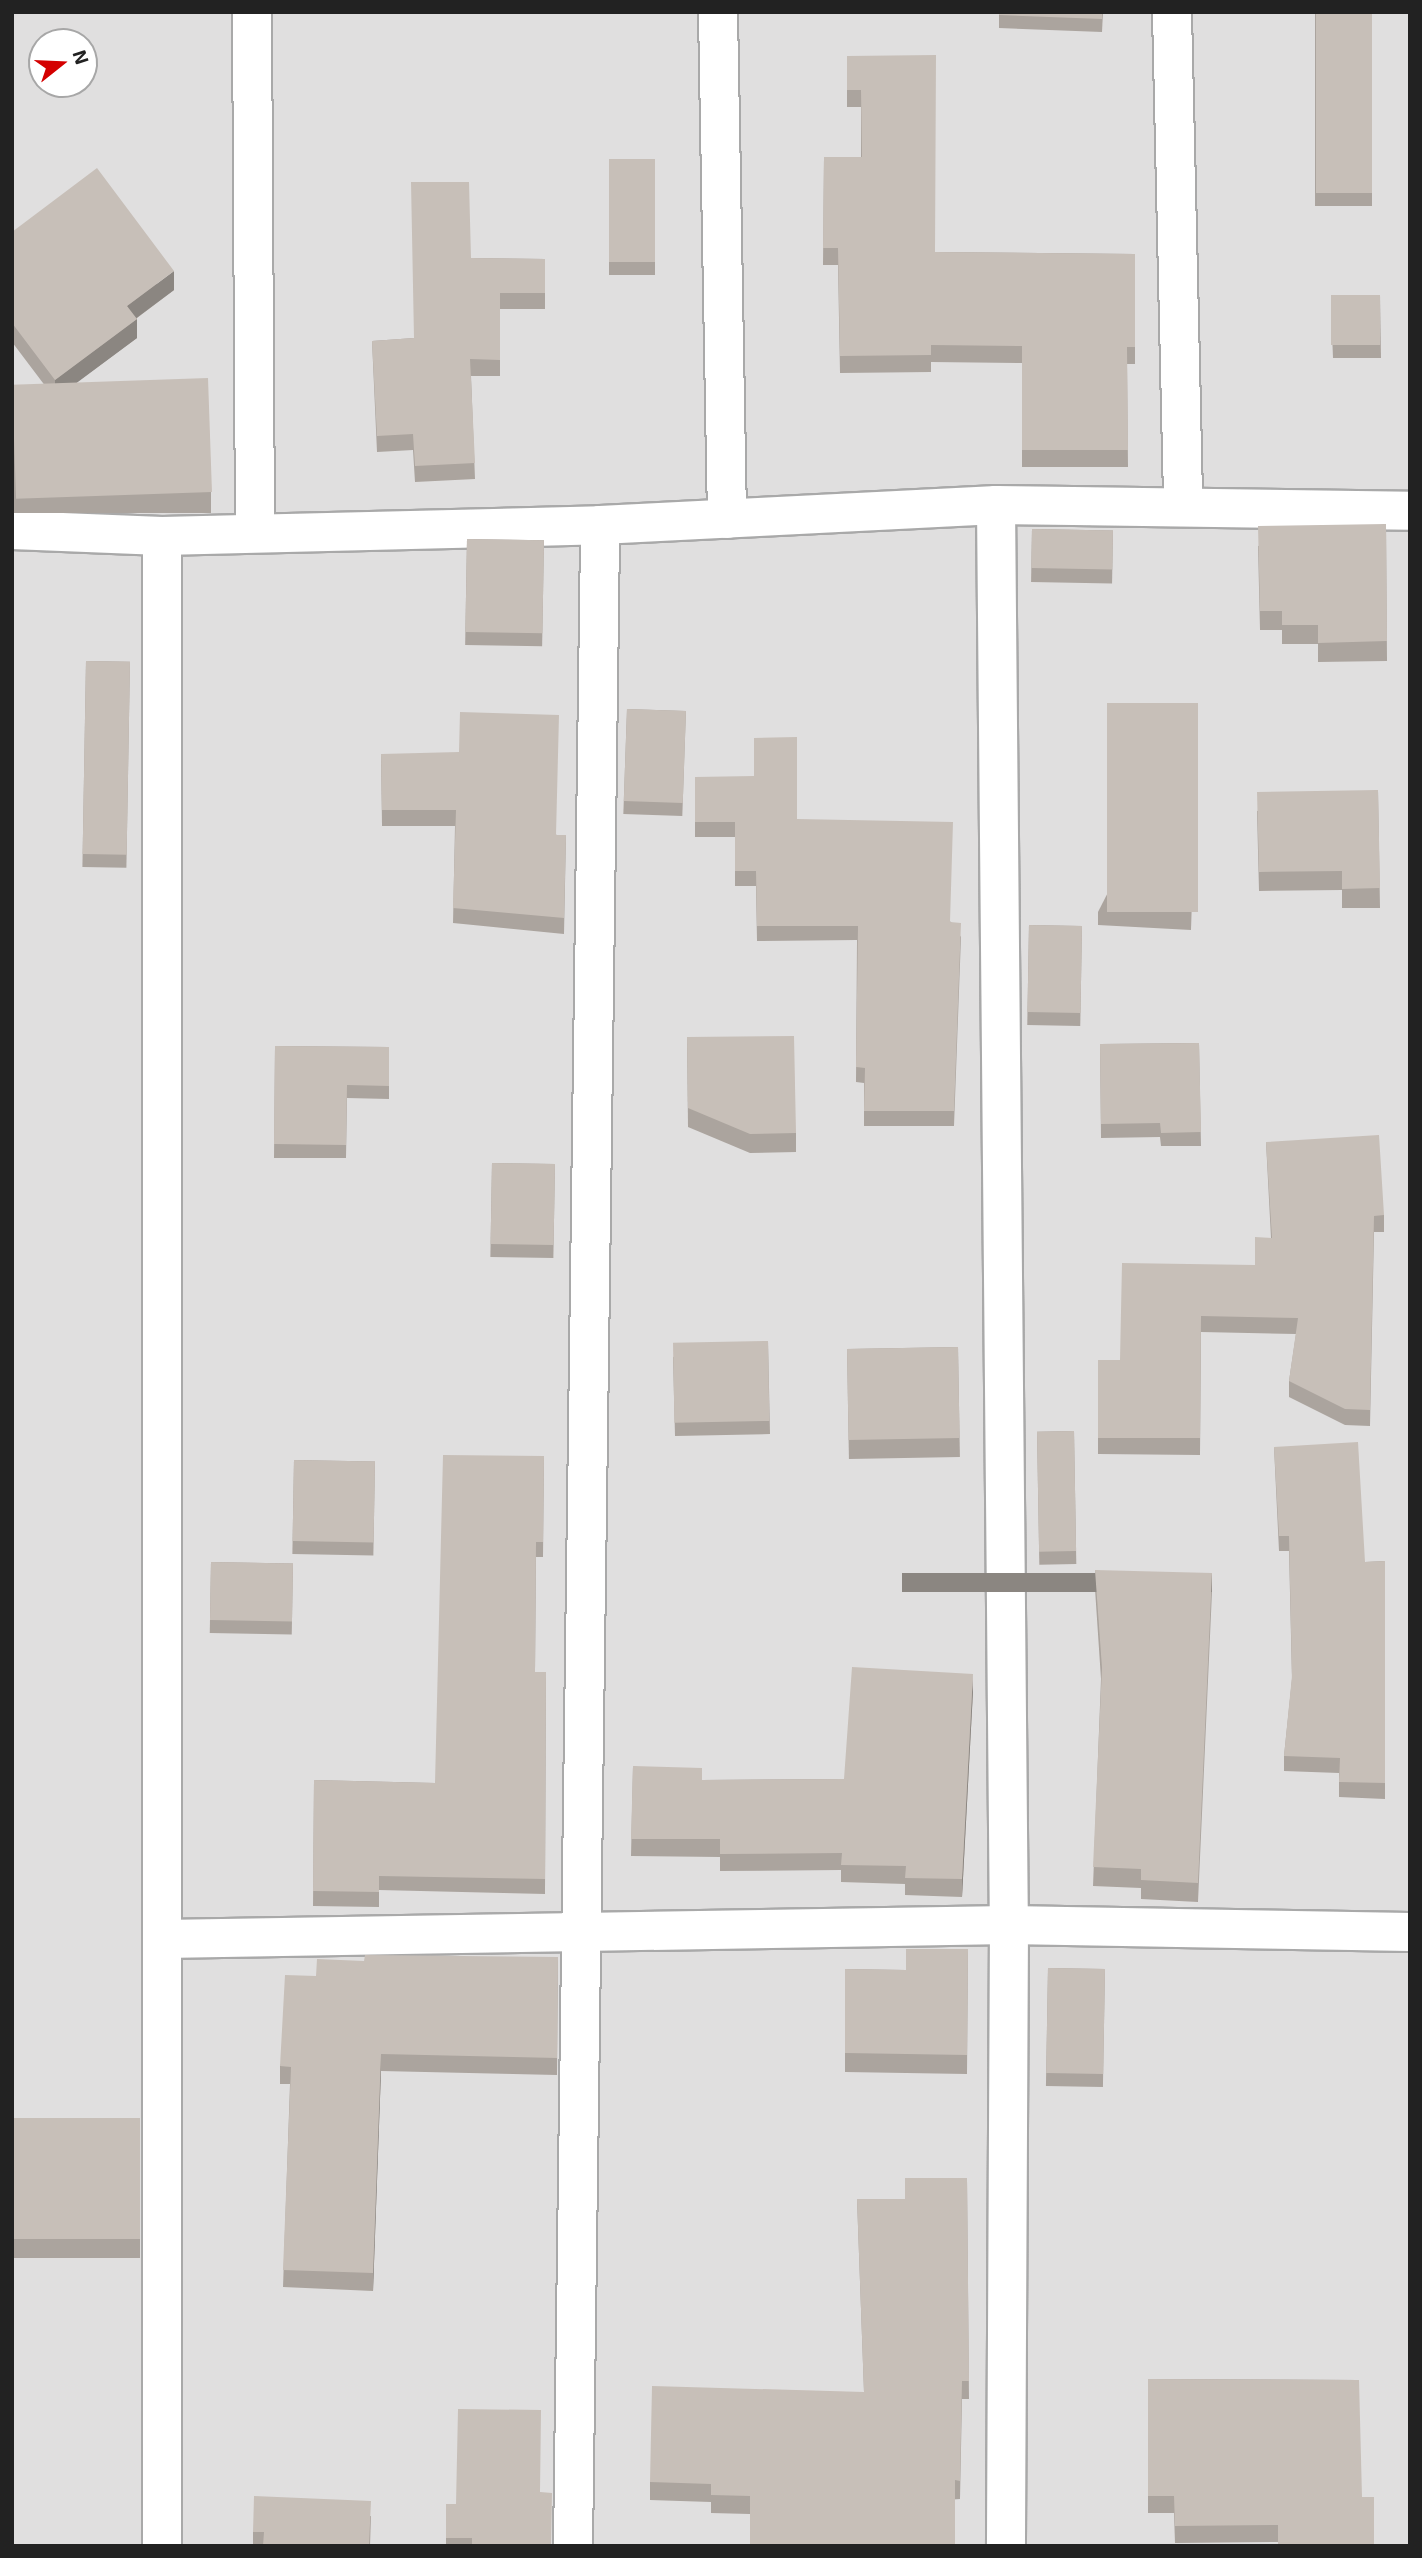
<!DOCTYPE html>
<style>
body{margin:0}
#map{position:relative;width:1422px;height:2558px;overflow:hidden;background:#f2efe9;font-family:"Exo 2",sans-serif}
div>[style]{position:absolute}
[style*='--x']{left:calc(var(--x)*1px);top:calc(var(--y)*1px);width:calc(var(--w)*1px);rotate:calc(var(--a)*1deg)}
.residential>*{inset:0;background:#e0dfdf}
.roads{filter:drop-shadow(2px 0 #a9a9a9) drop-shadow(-2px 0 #a9a9a9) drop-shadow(0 2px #a9a9a9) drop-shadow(0 -2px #a9a9a9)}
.street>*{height:38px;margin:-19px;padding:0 19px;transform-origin:19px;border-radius:19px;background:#fff}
.wall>*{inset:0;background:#aba49e;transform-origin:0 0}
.shaded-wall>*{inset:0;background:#8b8681;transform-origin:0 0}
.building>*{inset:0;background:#c7bfb8;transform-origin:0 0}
span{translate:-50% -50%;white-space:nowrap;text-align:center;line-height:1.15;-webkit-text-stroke:5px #fff;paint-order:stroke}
.frame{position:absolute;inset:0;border:14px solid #222;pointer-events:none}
.north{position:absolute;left:28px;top:28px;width:70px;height:70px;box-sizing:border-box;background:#fff;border:2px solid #a7a7a7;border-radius:50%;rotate:72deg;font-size:19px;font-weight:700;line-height:28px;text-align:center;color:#222}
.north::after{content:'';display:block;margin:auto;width:24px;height:32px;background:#d40000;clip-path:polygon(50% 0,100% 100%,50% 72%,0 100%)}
</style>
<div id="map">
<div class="residential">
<i style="clip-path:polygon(evenodd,12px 12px,1410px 12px,1410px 2546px,12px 2546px,12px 12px,42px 42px,84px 42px,84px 84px,42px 84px,42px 42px)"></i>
</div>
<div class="roads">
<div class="street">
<i style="--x:252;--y:12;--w:519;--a:89.67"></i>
<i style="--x:718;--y:12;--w:507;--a:88.98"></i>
<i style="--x:1172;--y:12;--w:493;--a:88.7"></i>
<i style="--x:996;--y:505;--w:1420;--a:89.48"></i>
<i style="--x:1009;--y:1925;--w:621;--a:90.28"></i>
<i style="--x:12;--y:530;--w:150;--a:2.3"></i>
<i style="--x:162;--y:536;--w:438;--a:-1.4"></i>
<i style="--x:600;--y:525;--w:397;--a:-2.9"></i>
<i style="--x:996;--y:505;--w:414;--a:0.8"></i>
<i style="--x:163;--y:1939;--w:846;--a:-0.95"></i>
<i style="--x:1009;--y:1925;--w:401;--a:1"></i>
<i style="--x:162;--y:2546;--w:2010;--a:-90"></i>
<i style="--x:573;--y:2546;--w:2021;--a:-89.23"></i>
</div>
</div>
<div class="wall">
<i style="clip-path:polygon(999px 12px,1103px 12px,1102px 32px,999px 28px)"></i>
<i style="left:1315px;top:12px;width:57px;height:194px"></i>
<i style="clip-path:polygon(847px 56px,935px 252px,1135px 254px,1135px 364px,1127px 364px,1128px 467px,1022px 467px,1022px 363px,931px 362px,931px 372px,840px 373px,838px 265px,823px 265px,824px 157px,861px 157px,861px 107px,847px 107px)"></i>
<i style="left:609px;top:159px;width:46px;height:116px"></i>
<i style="clip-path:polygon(12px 232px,174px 290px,137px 318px,137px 338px,73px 385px,211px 492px,211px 513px,12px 513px,12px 389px,46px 387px,12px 342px)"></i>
<i style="clip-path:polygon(471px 258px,545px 259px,545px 309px,500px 309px,500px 376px,471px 376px,475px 479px,415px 482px,413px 450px,377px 452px,372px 341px,414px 338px)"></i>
<i style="clip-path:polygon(1380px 295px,1381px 358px,1333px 358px,1331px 308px)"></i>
<i style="clip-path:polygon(1386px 524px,1387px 661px,1318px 662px,1318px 644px,1282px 644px,1282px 630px,1260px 630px,1258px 546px)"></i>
<i style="left:1032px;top:529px;width:81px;height:53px;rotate:1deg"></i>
<i style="left:467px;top:539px;width:77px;height:106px;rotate:1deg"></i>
<i style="left:86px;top:661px;width:44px;height:206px;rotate:1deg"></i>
<i style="left:627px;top:709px;width:59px;height:105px;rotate:2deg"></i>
<i style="clip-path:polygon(1198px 716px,1191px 930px,1098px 925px,1098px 912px)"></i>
<i style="clip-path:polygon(381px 754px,557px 835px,566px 835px,564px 934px,453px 923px,455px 826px,382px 826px)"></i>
<i style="clip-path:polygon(695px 777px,797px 819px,951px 922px,961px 937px,954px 1126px,864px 1126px,864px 1083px,856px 1082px,857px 940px,757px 941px,756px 886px,735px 886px,735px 837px,695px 837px)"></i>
<i style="clip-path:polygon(1378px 790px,1380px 908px,1342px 908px,1342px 890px,1259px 891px,1257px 811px)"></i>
<i style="left:1029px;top:925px;width:53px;height:100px;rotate:1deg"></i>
<i style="clip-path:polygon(687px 1037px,796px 1133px,796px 1152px,750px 1153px,688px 1127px)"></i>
<i style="clip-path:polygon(1199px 1043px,1201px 1146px,1161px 1146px,1160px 1137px,1101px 1138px,1100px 1044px)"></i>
<i style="clip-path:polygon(275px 1046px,389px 1047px,389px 1099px,347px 1098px,346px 1158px,274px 1158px)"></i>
<i style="clip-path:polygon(1266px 1142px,1384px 1215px,1384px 1232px,1374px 1232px,1370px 1426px,1345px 1425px,1289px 1397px,1289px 1381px,1296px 1334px,1201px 1332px,1200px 1455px,1098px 1454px,1098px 1360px,1120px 1360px,1255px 1265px,1271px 1238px)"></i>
<i style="left:492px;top:1163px;width:63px;height:94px;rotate:1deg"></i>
<i style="clip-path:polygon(768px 1341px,770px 1434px,675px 1436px,673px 1357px)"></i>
<i style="left:958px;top:1347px;width:110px;height:111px;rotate:89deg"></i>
<i style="left:1074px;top:1431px;width:133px;height:37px;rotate:89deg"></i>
<i style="clip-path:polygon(1274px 1447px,1365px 1562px,1385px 1561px,1385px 1799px,1339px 1797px,1339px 1773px,1284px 1771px,1284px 1756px,1292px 1679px,1289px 1551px,1279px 1551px)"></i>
<i style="clip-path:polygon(544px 1456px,543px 1557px,536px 1557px,535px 1672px,546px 1672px,545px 1894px,379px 1890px,379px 1907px,313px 1906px,314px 1780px,435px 1783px)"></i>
<i style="left:294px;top:1460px;width:81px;height:94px;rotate:1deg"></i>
<i style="left:211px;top:1562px;width:82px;height:71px;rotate:1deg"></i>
<i style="clip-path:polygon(1095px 1570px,1212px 1592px,1198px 1902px,1141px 1899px,1141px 1888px,1093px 1886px,1101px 1679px,1095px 1589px)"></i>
<i style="clip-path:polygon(973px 1691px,962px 1897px,905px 1895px,905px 1884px,841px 1882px,841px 1870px,720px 1871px,720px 1857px,631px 1856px,633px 1766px,702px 1780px,844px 1779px)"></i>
<i style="clip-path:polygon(968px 1949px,967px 2074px,845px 2072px,845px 1969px,906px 1970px)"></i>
<i style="clip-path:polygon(558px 1957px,557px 2075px,381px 2071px,373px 2291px,283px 2287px,290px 2084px,280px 2084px,280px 2066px,316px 1976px,364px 1961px)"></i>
<i style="left:1048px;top:1968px;width:57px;height:118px;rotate:1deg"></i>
<i style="left:140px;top:2118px;width:140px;height:128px;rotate:90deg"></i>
<i style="clip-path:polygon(967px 2178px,969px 2399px,962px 2399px,960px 2499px,750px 2514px,711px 2513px,711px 2502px,650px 2500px,650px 2482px,864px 2392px,857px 2199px,905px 2199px)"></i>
<i style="clip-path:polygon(1148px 2379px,1359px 2380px,1278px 2542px,1175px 2543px,1174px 2513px,1148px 2513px)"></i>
<i style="clip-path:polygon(540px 2492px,551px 2546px,446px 2546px,446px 2504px,456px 2504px)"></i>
<i style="clip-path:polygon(371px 2516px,370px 2546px,253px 2546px,253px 2532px)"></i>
</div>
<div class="shaded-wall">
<i style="clip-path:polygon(174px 271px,174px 290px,127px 325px,127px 306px)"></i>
<i style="clip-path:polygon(137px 319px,137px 338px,55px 399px,55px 380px)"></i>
<i style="left:1212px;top:1573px;width:19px;height:310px;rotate:90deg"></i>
<i style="clip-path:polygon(973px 1674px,973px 1691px,962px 1897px,962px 1879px)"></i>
<i style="clip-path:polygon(381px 2054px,381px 2071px,373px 2291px,373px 2273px)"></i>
</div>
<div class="building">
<i style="clip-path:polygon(999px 12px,1102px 12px,1102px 19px,999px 15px)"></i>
<i style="left:1316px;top:12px;width:56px;height:181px"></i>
<i style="clip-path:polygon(936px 55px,935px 252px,1135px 254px,1135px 347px,1127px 347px,1128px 450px,1022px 450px,1022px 346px,931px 345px,931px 355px,840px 356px,838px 248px,823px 248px,824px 157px,862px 157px,861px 90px,847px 90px,847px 56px)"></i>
<i style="left:609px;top:159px;width:46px;height:103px"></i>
<i style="clip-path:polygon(97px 168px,174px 271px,127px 306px,137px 319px,55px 380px,12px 323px,12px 232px)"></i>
<i style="clip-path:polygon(411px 182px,469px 182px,471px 258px,545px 259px,545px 293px,500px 293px,500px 360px,470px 359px,475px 463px,415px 466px,413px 434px,377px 436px,372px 341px,414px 338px)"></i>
<i style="left:1331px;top:295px;width:49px;height:50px"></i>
<i style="left:208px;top:378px;width:114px;height:196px;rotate:88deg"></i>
<i style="clip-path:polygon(1386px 524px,1387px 641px,1318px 643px,1318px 625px,1282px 625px,1282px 611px,1260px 611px,1258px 526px)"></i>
<i style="left:1032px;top:529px;width:81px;height:39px;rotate:1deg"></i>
<i style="left:467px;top:539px;width:77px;height:93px;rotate:1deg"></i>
<i style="left:86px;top:661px;width:44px;height:193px;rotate:1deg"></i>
<i style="left:1107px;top:703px;width:91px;height:209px"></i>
<i style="left:627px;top:709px;width:59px;height:92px;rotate:2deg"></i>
<i style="clip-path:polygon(460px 712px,559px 715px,556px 835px,566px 835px,564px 918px,453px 908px,456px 810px,382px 810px,381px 754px,459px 752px)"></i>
<i style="clip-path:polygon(797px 737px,797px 819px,953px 822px,950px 922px,961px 923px,954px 1111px,864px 1111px,865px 1068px,856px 1067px,858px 926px,757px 926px,756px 871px,735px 871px,735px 822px,695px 822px,695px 777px,754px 776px,754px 738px)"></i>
<i style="clip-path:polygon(1378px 790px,1380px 888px,1342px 889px,1342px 871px,1259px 872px,1257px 792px)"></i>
<i style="left:1029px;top:925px;width:53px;height:87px;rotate:1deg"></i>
<i style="clip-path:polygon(794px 1036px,796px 1133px,750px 1134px,688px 1108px,687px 1037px)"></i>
<i style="clip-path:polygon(1199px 1043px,1201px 1132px,1161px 1133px,1160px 1123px,1101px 1124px,1100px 1044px)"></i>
<i style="clip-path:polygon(275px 1046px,389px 1047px,389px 1086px,347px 1085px,346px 1145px,274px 1144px)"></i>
<i style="clip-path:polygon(1379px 1135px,1384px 1215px,1374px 1216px,1370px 1410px,1345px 1409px,1289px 1381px,1298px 1318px,1201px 1316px,1200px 1438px,1098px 1438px,1098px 1360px,1120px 1360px,1122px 1263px,1255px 1265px,1255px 1237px,1272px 1238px,1266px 1142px)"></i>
<i style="left:492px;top:1163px;width:63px;height:81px;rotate:1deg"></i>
<i style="left:768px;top:1341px;width:80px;height:95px;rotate:89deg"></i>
<i style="left:958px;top:1347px;width:91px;height:111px;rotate:89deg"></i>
<i style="left:1074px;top:1431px;width:120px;height:37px;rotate:89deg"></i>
<i style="clip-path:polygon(1358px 1442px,1365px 1562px,1385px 1561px,1385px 1783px,1339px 1782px,1340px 1758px,1284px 1756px,1292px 1676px,1289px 1536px,1279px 1536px,1274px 1447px)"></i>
<i style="clip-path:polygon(443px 1455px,544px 1456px,543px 1542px,536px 1542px,535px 1672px,546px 1672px,545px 1879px,379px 1876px,379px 1892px,313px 1891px,314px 1780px,435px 1783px)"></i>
<i style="left:294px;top:1460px;width:81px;height:81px;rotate:1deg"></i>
<i style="left:211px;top:1562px;width:82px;height:58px;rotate:1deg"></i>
<i style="clip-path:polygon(1095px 1570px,1212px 1573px,1198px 1883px,1141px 1880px,1141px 1869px,1093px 1867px,1102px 1668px)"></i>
<i style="clip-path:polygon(852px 1667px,973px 1674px,962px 1879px,905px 1878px,906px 1866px,841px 1865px,842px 1853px,720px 1854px,720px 1839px,631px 1839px,633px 1766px,702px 1768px,702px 1780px,844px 1779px)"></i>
<i style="clip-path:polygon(906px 1949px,968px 1949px,967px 2055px,845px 2053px,845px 1969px,906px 1970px)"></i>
<i style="clip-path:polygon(365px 1955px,558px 1957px,557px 2058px,381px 2054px,373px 2273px,283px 2270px,291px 2067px,280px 2066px,285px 1975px,316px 1976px,317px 1959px,364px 1961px)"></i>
<i style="left:1048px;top:1968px;width:57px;height:105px;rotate:1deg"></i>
<i style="left:140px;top:2118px;width:121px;height:128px;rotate:90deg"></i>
<i style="clip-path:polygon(905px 2178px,967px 2178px,969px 2381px,962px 2381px,960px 2481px,955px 2480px,955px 2546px,750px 2546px,750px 2496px,711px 2495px,711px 2484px,650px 2482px,652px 2386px,864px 2392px,857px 2199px,905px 2199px)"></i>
<i style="clip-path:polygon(1148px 2379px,1359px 2380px,1362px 2497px,1374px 2497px,1374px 2546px,1278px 2546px,1278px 2525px,1175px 2526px,1174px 2496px,1148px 2496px)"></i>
<i style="clip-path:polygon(458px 2409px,541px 2410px,540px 2492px,552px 2493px,551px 2546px,472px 2546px,472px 2538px,446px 2538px,446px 2504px,456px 2504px)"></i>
<i style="clip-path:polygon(254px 2496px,371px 2501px,369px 2546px,263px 2546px,264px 2532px,253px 2532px)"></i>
</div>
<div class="frame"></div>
<div class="north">N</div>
</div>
